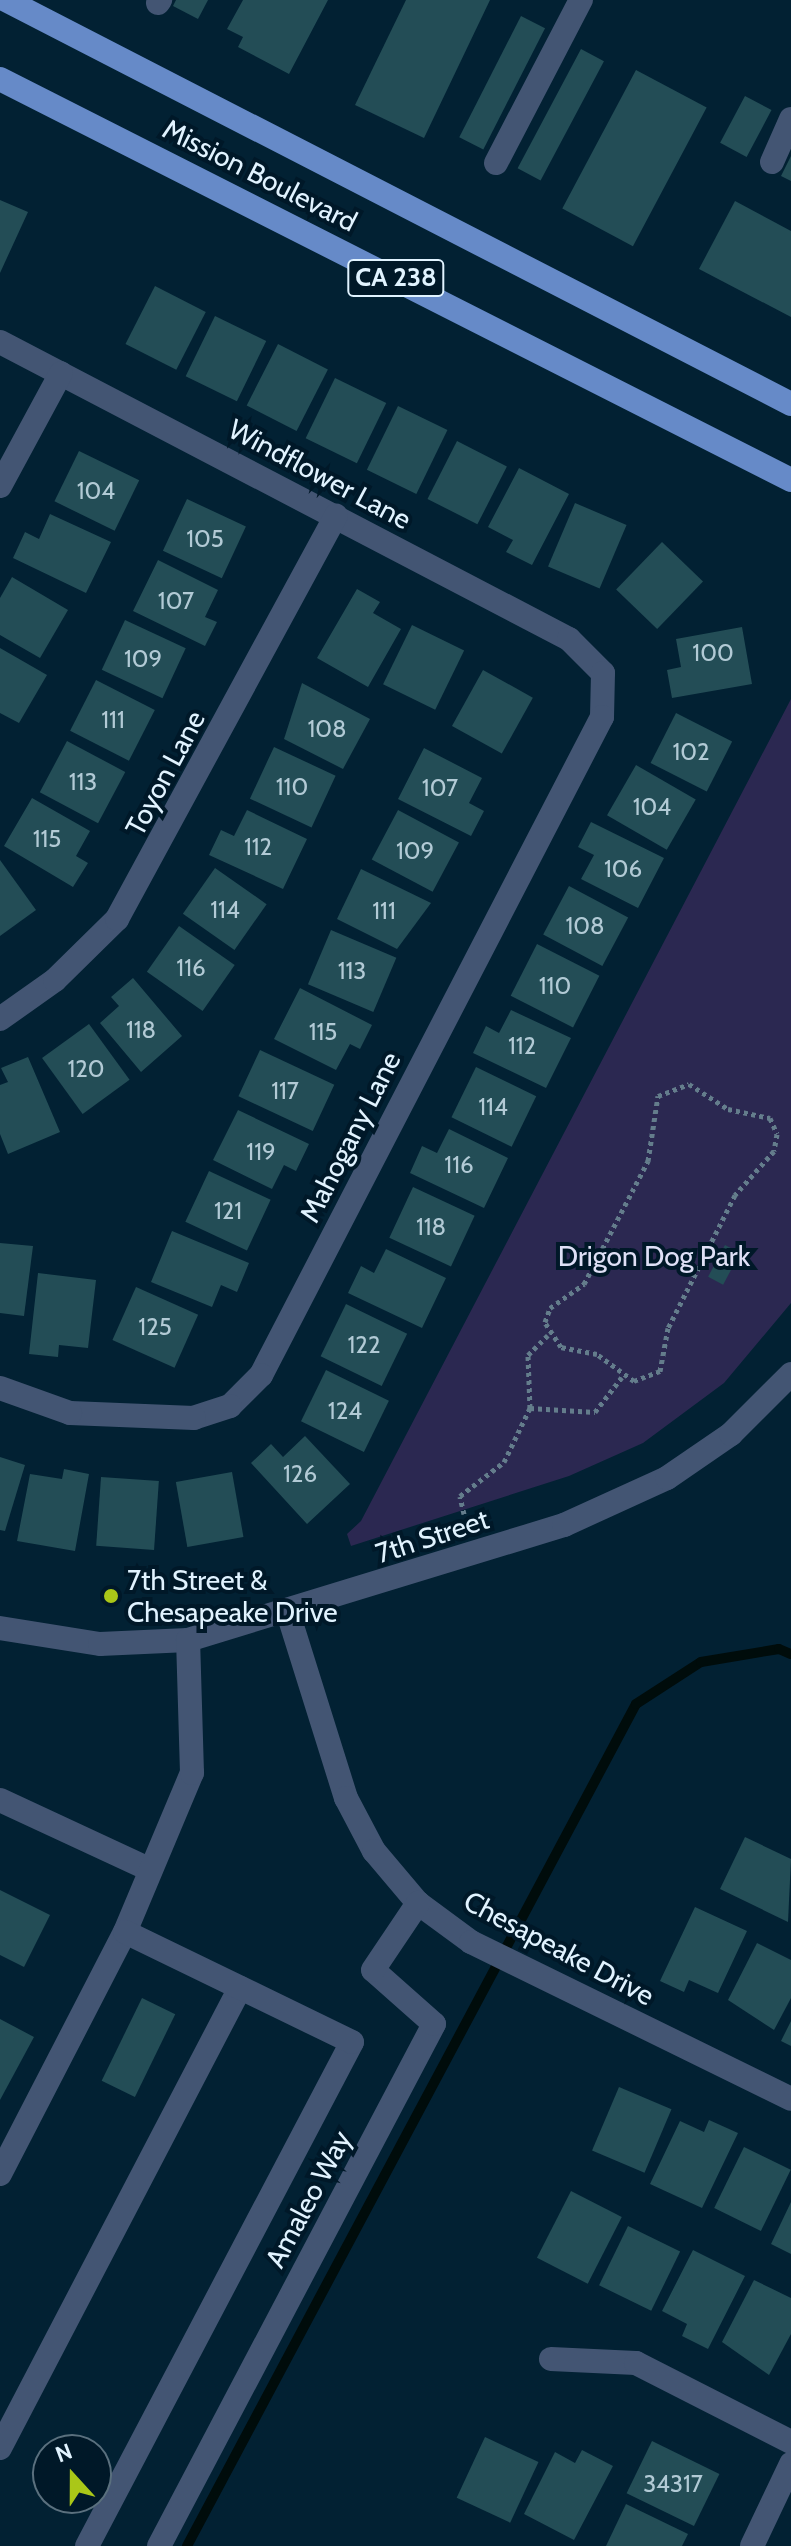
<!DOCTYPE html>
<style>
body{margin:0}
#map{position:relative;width:791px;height:2546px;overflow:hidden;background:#022133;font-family:Cabin,sans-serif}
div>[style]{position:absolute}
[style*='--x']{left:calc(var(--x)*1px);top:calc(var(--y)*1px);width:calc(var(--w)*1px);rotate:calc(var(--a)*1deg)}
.green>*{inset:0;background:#2b2851}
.stream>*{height:10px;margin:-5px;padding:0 5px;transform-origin:5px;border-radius:5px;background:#000c0b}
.building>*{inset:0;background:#234d56;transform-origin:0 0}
.path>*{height:5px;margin-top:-2.5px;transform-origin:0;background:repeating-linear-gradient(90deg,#647d8c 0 4px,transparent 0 8px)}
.minor>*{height:24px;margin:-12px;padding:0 12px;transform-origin:12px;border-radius:12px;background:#435573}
.major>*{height:24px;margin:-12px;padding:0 12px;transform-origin:12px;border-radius:12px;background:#668ac8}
.dots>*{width:22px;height:22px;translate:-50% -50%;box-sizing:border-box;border:4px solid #001828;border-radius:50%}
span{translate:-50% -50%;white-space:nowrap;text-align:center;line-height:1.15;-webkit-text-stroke:8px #001828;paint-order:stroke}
.number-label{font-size:24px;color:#b2cad5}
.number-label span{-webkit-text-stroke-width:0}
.shield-label span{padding:2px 6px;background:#001828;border:2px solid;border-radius:6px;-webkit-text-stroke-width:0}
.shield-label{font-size:26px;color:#e1f3ff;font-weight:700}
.street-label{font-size:28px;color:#e1f3ff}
.park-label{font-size:28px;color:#dfe0f6}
.poi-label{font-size:28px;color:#e1f3ff}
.left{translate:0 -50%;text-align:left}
.north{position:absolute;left:32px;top:2434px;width:80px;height:80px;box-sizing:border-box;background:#001828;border:2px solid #5a707e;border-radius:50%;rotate:339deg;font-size:22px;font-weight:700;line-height:32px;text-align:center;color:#e1f3ff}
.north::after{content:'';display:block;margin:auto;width:28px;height:36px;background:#aac718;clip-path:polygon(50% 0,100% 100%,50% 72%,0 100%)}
</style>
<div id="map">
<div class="green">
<i style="clip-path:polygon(791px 699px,791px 1303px,724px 1383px,643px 1443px,569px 1476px,351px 1546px,347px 1534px,361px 1521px)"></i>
</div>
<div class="stream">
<i style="--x:187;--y:2546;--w:954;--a:-61.93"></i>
<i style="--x:636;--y:1704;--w:77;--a:-32.9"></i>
<i style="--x:701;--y:1662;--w:79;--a:-9.5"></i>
<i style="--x:779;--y:1649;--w:13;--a:23"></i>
</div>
<div class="building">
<i style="clip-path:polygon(176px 0,208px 0,198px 19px,173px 6px)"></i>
<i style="clip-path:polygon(243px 0,328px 0,289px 74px,238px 47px,243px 37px,227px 29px)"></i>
<i style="clip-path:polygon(406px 0,490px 0,424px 138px,355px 105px)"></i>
<i style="left:521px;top:16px;width:27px;height:136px;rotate:27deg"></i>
<i style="left:581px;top:49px;width:26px;height:135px;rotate:28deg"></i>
<i style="left:636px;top:70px;width:80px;height:157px;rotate:28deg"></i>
<i style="left:745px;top:96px;width:30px;height:53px;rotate:28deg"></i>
<i style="clip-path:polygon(791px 156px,791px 181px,781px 176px)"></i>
<i style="clip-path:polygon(0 200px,28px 212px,0 273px)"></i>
<i style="clip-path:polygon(735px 201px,791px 231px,791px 317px,699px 269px)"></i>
<i style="left:155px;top:286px;width:57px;height:65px;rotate:27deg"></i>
<i style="left:215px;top:316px;width:57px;height:67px;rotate:26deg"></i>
<i style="left:278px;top:344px;width:56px;height:69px;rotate:27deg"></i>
<i style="left:335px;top:378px;width:57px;height:67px;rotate:26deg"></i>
<i style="left:398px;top:406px;width:55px;height:71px;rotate:26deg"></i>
<i style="left:457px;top:441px;width:56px;height:65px;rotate:27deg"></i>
<i style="left:79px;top:451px;width:67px;height:56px;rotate:26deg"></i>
<i style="clip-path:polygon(519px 468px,569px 494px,532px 565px,506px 552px,513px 540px,488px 527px)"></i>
<i style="left:187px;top:499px;width:65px;height:57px;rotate:25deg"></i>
<i style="left:575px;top:503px;width:56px;height:69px;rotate:23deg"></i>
<i style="clip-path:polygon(50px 514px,111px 542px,86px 593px,13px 558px,25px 532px,39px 539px)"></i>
<i style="left:662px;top:542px;width:57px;height:66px;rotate:44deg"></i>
<i style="clip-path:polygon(158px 560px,218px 590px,205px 617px,217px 622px,205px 646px,133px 611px)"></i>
<i style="clip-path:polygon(12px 577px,68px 610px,40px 658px,0 635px,0 598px)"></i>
<i style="clip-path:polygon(357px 589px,380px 602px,373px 613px,401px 629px,368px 687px,317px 658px)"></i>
<i style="left:125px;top:620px;width:67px;height:55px;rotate:25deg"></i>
<i style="left:412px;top:625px;width:58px;height:66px;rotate:26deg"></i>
<i style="clip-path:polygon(742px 627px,752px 684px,672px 698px,667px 670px,681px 667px,676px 639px)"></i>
<i style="clip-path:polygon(0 648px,47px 675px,19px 723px,0 713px)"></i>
<i style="left:483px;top:670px;width:57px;height:64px;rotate:29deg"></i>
<i style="left:96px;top:680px;width:66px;height:57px;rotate:27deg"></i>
<i style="clip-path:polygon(302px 683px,370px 719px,343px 769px,284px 739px)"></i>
<i style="left:676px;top:713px;width:63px;height:56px;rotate:27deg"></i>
<i style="left:67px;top:741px;width:66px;height:58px;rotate:28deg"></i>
<i style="left:274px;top:747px;width:68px;height:57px;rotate:25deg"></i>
<i style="clip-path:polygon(424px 748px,482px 778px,469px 803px,484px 811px,471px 836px,398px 799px)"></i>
<i style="left:636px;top:765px;width:69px;height:58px;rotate:30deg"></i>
<i style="clip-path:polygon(32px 798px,90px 831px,76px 856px,88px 863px,73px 887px,4px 846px)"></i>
<i style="clip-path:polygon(247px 810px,307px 839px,283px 889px,209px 855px,221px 830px,234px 836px)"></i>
<i style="left:398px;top:810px;width:69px;height:56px;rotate:28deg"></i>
<i style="clip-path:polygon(591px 822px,664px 858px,638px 908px,581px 879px,594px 855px,578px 847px)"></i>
<i style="clip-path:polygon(0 860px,36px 910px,0 936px)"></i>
<i style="left:215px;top:868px;width:63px;height:56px;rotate:35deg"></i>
<i style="clip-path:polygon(361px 869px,431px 903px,397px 949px,337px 919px)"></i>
<i style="left:569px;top:886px;width:67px;height:55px;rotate:28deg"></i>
<i style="left:179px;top:926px;width:68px;height:56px;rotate:35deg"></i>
<i style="left:331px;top:930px;width:71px;height:59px;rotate:23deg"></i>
<i style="left:537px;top:944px;width:70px;height:58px;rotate:27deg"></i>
<i style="clip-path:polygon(133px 978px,182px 1036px,141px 1072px,100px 1023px,119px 1006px,111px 997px)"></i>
<i style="clip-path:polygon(300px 988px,372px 1025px,360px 1049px,350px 1044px,336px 1070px,274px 1039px)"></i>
<i style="clip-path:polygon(511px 1010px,571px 1038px,546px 1088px,473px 1053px,486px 1026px,499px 1033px)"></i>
<i style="left:89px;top:1024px;width:69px;height:58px;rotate:54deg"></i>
<i style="left:260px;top:1050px;width:82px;height:51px;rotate:25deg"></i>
<i style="clip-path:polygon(28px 1057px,60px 1132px,8px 1154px,0 1134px,0 1085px,8px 1082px,1px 1068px)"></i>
<i style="left:476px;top:1067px;width:67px;height:56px;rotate:26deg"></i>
<i style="clip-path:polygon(238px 1110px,309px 1144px,296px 1171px,284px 1165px,272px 1189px,213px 1160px)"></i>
<i style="clip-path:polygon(449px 1129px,508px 1158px,484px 1208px,410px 1173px,422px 1146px,437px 1153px)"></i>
<i style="left:209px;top:1171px;width:68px;height:56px;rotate:25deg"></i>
<i style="left:413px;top:1187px;width:68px;height:56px;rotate:25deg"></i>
<i style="clip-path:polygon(172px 1231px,249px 1263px,237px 1292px,221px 1285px,212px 1307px,151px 1282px)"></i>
<i style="clip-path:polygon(0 1243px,33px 1246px,24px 1316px,0 1313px)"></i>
<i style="left:725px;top:1245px;width:17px;height:36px;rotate:28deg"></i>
<i style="clip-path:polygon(386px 1249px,446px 1278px,422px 1328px,348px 1293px,361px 1266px,374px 1273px)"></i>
<i style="clip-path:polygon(38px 1273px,96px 1280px,88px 1348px,59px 1345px,58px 1357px,29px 1354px)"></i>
<i style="left:136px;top:1287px;width:68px;height:58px;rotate:24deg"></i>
<i style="left:346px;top:1304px;width:68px;height:58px;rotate:26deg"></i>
<i style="left:326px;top:1370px;width:70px;height:57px;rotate:26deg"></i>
<i style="clip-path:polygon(305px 1436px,350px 1484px,307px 1524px,251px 1463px,271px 1444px,283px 1457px)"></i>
<i style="clip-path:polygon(0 1457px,25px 1465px,5px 1531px,0 1530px)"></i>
<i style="clip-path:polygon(64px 1469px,89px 1474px,75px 1551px,17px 1541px,30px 1474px,62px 1479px)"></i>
<i style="left:232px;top:1472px;width:66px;height:57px;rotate:80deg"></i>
<i style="left:101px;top:1477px;width:58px;height:69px;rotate:4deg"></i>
<i style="clip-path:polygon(745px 1837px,791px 1859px,788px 1922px,720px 1889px)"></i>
<i style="clip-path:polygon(0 1890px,50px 1915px,24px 1967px,0 1955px)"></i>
<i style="clip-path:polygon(695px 1907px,747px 1931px,718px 1993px,689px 1980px,684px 1992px,660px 1981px)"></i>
<i style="clip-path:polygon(757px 1943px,791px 1960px,791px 1998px,774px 2030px,728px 2000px)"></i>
<i style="left:142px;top:1998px;width:37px;height:92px;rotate:26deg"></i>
<i style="clip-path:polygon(0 2019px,34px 2037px,0 2100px)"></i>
<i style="clip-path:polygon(791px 2021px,791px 2046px,781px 2041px)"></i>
<i style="left:619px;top:2087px;width:57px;height:69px;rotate:23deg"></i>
<i style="clip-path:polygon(709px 2120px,738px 2133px,702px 2208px,650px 2184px,680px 2121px,704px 2132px)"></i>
<i style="left:744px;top:2147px;width:52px;height:68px;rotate:26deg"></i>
<i style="left:571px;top:2191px;width:57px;height:75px;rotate:27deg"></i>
<i style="clip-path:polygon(791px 2202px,791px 2254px,771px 2244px)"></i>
<i style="left:628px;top:2226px;width:58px;height:66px;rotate:26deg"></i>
<i style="clip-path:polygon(693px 2250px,745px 2276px,708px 2349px,682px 2336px,687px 2324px,662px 2311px)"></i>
<i style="clip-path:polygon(754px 2280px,791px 2298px,791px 2334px,769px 2375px,722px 2342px)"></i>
<i style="left:485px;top:2437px;width:59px;height:67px;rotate:25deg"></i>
<i style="left:652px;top:2441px;width:75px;height:58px;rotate:26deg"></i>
<i style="clip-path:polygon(582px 2450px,613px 2466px,574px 2540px,524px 2514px,555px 2452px,575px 2463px)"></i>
<i style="clip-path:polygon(626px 2504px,688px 2534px,682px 2546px,606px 2546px)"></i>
</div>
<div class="path">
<i style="--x:689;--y:1084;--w:46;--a:32.7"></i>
<i style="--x:728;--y:1109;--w:43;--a:12.1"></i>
<i style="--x:770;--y:1118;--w:17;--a:66"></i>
<i style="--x:777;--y:1134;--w:17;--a:100"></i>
<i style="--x:774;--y:1151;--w:59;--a:131.6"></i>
<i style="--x:735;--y:1195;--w:149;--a:116.7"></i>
<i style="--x:668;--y:1328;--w:44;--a:100.5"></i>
<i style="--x:660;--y:1371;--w:28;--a:159"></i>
<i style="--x:634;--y:1381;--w:46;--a:-143.9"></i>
<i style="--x:597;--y:1354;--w:37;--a:-169"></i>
<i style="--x:561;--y:1347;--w:30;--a:-123"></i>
<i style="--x:545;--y:1322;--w:15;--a:-70"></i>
<i style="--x:550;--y:1308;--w:42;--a:-35.2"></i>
<i style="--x:584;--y:1284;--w:139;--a:-62.5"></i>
<i style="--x:648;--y:1161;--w:66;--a:-81.3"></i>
<i style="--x:658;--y:1096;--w:33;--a:-21"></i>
<i style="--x:530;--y:1408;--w:53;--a:-92.2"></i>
<i style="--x:528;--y:1355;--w:28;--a:-45"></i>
<i style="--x:464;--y:1514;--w:18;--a:-103"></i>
<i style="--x:460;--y:1496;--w:56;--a:-37.7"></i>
<i style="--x:504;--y:1462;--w:60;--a:-64.3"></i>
<i style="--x:530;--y:1408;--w:65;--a:3.5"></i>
<i style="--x:595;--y:1412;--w:44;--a:-52.4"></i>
</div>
<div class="minor">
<i style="--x:158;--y:3;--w:4;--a:-56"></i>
<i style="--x:772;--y:162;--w:47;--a:-66.2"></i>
<i style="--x:496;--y:163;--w:184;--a:-62.5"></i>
<i style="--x:0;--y:342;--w:642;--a:27.56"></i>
<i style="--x:569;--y:639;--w:48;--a:45"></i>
<i style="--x:603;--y:673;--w:44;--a:91.3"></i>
<i style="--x:602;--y:717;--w:741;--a:117.39"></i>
<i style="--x:261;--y:1375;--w:44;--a:135"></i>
<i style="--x:230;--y:1406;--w:38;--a:162"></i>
<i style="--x:194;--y:1418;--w:124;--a:-177.7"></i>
<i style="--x:70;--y:1413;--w:74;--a:-160.3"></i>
<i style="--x:0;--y:486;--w:128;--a:-61.6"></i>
<i style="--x:0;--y:1019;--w:67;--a:-35.3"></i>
<i style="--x:55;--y:980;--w:87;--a:-44.5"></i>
<i style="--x:117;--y:919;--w:459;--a:-61.5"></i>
<i style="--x:288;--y:1613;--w:194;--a:72.6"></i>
<i style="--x:346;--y:1798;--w:60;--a:62.2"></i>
<i style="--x:374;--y:1851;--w:68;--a:49.8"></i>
<i style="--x:418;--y:1903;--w:66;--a:36.3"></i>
<i style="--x:471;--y:1942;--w:356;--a:26.1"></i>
<i style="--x:0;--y:1628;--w:101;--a:9.1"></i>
<i style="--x:100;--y:1644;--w:88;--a:-2.6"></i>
<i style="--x:188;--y:1640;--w:393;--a:-17"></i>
<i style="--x:564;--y:1525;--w:113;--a:-24.5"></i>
<i style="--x:667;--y:1478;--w:78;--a:-34.5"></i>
<i style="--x:731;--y:1434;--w:85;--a:-45"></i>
<i style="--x:0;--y:1800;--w:166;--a:24.9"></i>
<i style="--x:0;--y:2174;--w:272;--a:-62.7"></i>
<i style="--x:125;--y:1932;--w:173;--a:-67.2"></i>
<i style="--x:192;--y:1773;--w:133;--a:-91.7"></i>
<i style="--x:551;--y:2359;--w:85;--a:2.7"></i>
<i style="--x:636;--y:2363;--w:174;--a:27"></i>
<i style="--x:0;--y:2448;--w:519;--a:-62.45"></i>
<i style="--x:87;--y:2546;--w:569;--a:-62.26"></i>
<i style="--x:352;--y:2042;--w:252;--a:-154.1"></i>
<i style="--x:159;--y:2546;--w:590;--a:-62.22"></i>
<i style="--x:434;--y:2024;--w:81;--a:-138.5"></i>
<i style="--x:373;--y:1970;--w:81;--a:-56.1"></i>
<i style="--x:752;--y:2546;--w:91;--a:-64.6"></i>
</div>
<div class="major">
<i style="--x:6;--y:0;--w:883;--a:27.23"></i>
<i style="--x:0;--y:79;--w:887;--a:26.88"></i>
</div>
<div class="dots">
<i style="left:111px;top:1596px;background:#aac718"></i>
</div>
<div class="number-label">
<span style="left:96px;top:491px">104</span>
<span style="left:205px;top:539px">105</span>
<span style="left:176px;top:601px">107</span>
<span style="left:713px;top:653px">100</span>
<span style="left:143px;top:659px">109</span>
<span style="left:113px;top:720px">111</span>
<span style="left:327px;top:729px">108</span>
<span style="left:691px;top:752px">102</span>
<span style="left:83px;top:782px">113</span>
<span style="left:292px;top:787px">110</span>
<span style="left:440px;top:788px">107</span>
<span style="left:652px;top:807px">104</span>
<span style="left:47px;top:839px">115</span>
<span style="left:258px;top:847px">112</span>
<span style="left:415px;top:851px">109</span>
<span style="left:623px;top:869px">106</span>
<span style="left:225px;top:910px">114</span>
<span style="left:384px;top:911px">111</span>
<span style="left:585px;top:926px">108</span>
<span style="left:191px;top:968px">116</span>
<span style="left:352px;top:971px">113</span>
<span style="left:555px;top:986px">110</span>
<span style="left:141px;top:1030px">118</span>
<span style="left:323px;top:1032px">115</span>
<span style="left:522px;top:1046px">112</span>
<span style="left:86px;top:1069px">120</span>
<span style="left:285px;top:1091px">117</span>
<span style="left:493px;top:1107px">114</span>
<span style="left:261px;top:1152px">119</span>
<span style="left:459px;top:1165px">116</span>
<span style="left:228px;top:1211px">121</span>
<span style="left:431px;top:1227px">118</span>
<span style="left:155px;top:1327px">125</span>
<span style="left:364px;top:1345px">122</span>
<span style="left:345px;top:1411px">124</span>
<span style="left:300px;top:1474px">126</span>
<span style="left:673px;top:2484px">34317</span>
</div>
<div class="shield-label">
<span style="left:396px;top:278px">CA 238</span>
</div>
<div class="street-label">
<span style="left:260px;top:175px;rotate:27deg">Mission Boulevard</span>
<span style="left:320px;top:474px;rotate:28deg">Windflower Lane</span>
<span style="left:165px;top:773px;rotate:-62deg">Toyon Lane</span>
<span style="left:350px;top:1137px;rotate:-63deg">Mahogany Lane</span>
<span style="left:432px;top:1536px;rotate:-18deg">7th Street</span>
<span style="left:559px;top:1948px;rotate:28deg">Chesapeake Drive</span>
<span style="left:308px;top:2199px;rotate:-62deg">Amaleo Way</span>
</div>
<div class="park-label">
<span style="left:654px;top:1256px">Drigon Dog Park</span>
</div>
<div class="poi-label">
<span class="left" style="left:127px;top:1596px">7th Street &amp;<br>Chesapeake Drive</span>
</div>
<div class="north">N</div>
</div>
